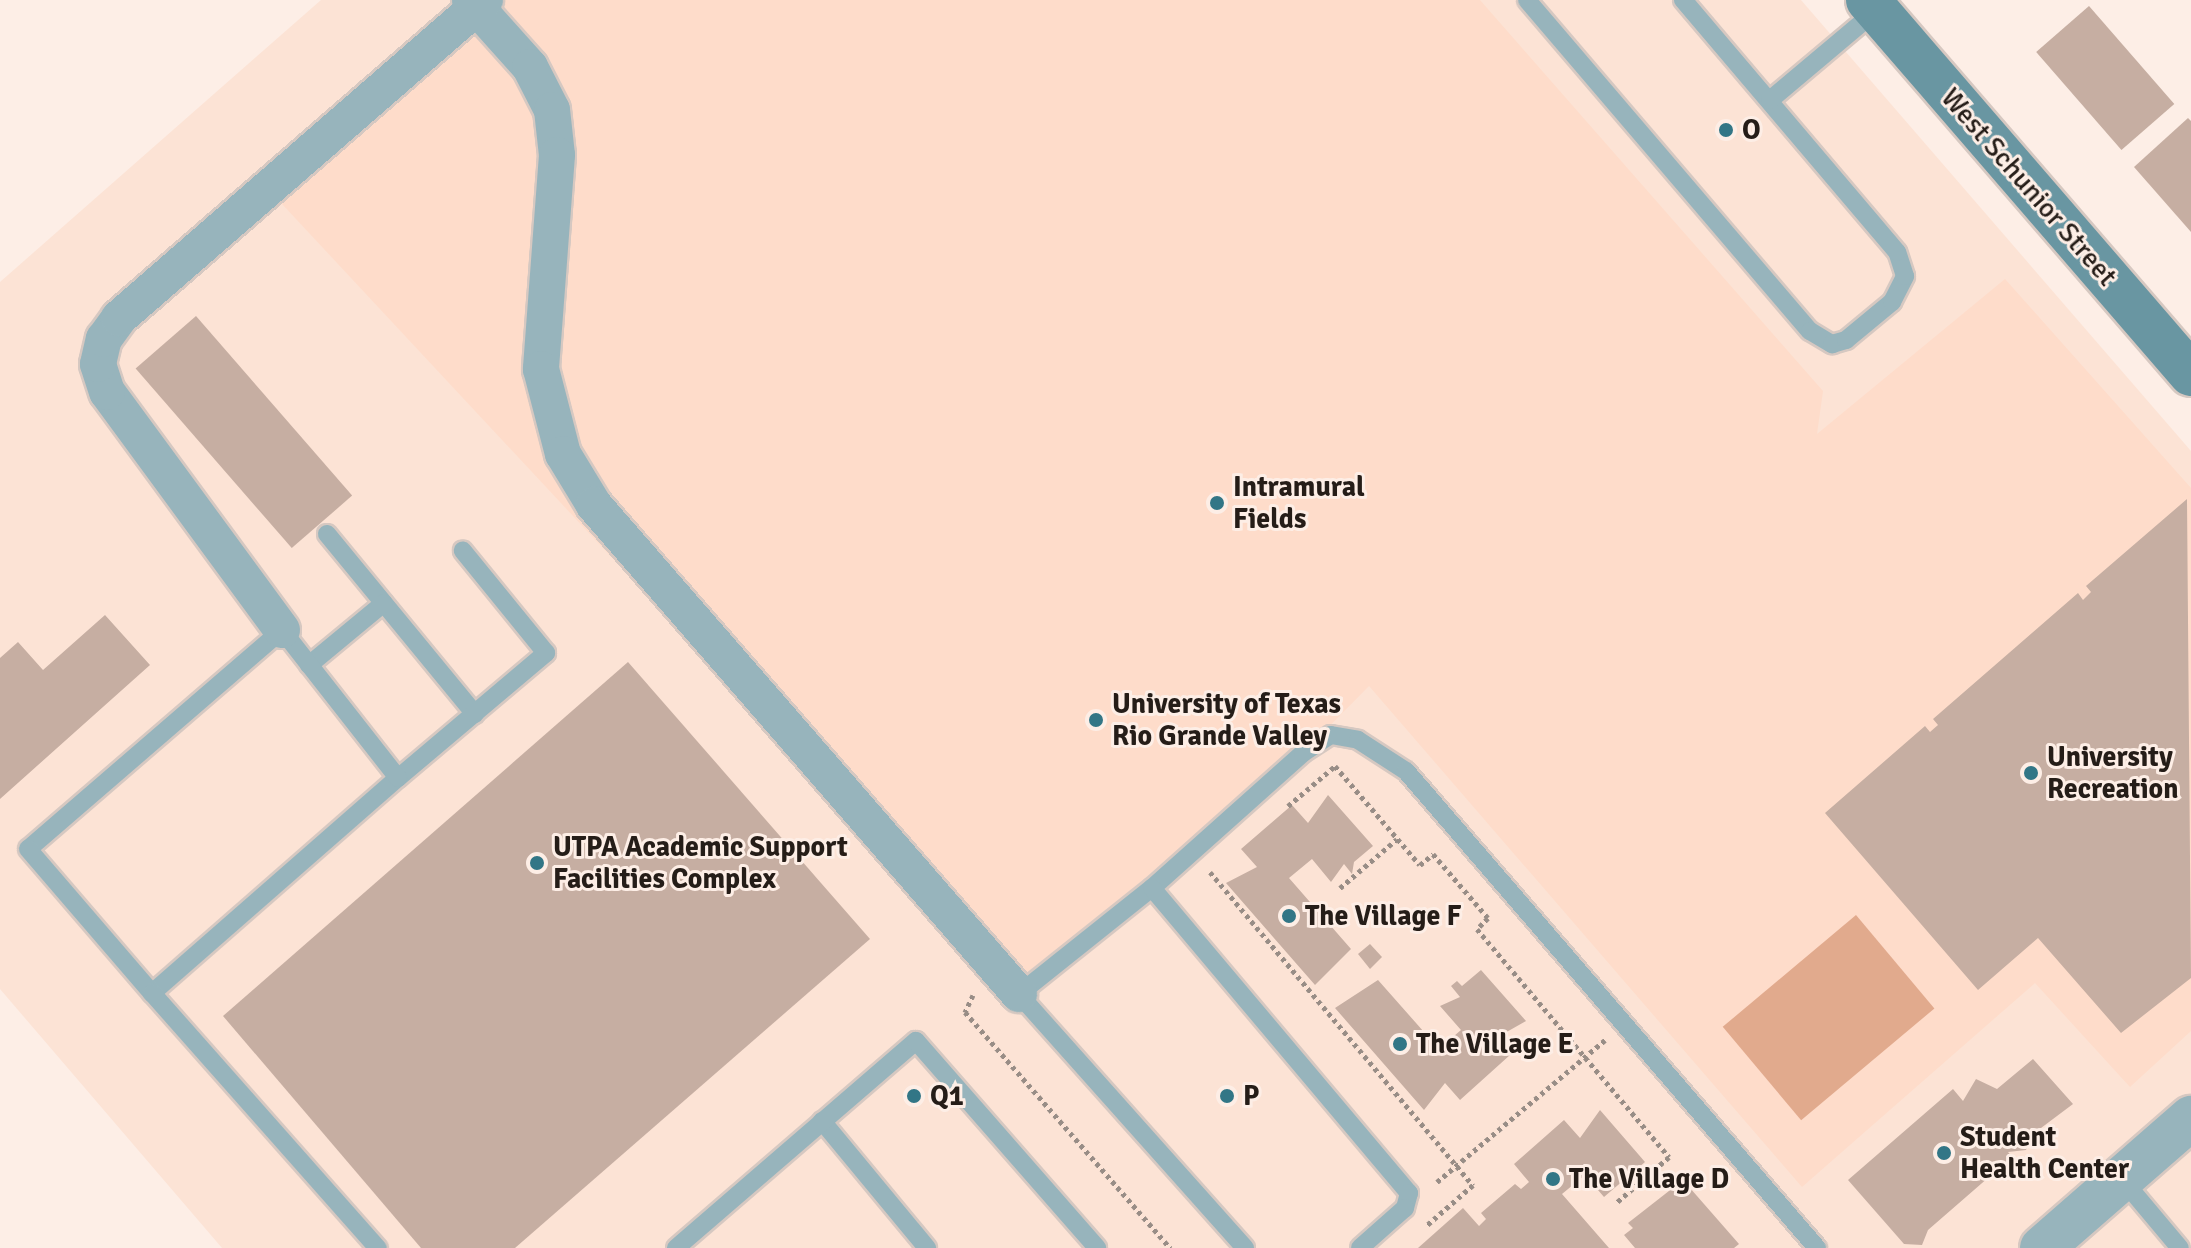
<!DOCTYPE html>
<style>
body{margin:0}
#map{position:relative;width:2191px;height:1248px;overflow:hidden;background:#fdeee6;font-family:Signika,sans-serif}
div>[style]{position:absolute}
[style*='--x']{left:calc(var(--x)*1px);top:calc(var(--y)*1px);width:calc(var(--w)*1px);rotate:calc(var(--a)*1deg)}
.built>*{inset:0;background:#fce3d5}
.green>*{inset:0;background:#fedcca}
.water>*{inset:0;background:#e1aa8d;transform-origin:0 0}
.building>*{inset:0;background:#c6aea2;transform-origin:0 0}
.path>*{height:5px;margin-top:-2.5px;transform-origin:0;background:repeating-linear-gradient(90deg,#988d86 0 4px,transparent 0 8px)}
.roads{filter:drop-shadow(2px 0 #d6c8c1) drop-shadow(-2px 0 #d6c8c1) drop-shadow(0 2px #d6c8c1) drop-shadow(0 -2px #d6c8c1)}
.service>*{height:18px;margin:-9px;padding:0 9px;transform-origin:9px;border-radius:9px;background:#97b4bc}
.minor>*{height:36px;margin:-18px;padding:0 18px;transform-origin:18px;border-radius:18px;background:#97b4bc}
.tertiary>*{height:44px;margin:-22px;padding:0 22px;transform-origin:22px;border-radius:22px;background:#97b4bc}
.secondary>*{height:44px;margin:-22px;padding:0 22px;transform-origin:22px;border-radius:22px;background:#6996a2}
.dots>*{width:22px;height:22px;translate:-50% -50%;box-sizing:border-box;border:4px solid #fdeee6;border-radius:50%}
span{translate:-50% -50%;white-space:nowrap;text-align:center;line-height:1.15;-webkit-text-stroke:6px #fdeee6;paint-order:stroke}
.poi-label{font-size:28px;color:#251d18;font-weight:700}
.left{translate:0 -50%;text-align:left}
.street-label{font-size:28px;color:#251d18}
</style>
<div id="map">
<div class="built">
<i style="clip-path:polygon(321px 0,1801px 0,2191px 451px,2191px 1248px,222px 1248px,0 989px,0 282px)"></i>
</div>
<div class="green">
<i style="clip-path:polygon(485px 0,1480px 0,1823px 391px,1817px 434px,2005px 279px,2191px 488px,2191px 1031px,2130px 1087px,2035px 983px,1802px 1187px,1369px 686px,1303px 753px,1019px 994px,268px 189px)"></i>
</div>
<div class="water">
<i style="left:1856px;top:915px;width:122px;height:174px;rotate:50deg"></i>
</div>
<div class="building">
<i style="left:2089px;top:6px;width:130px;height:70px;rotate:49deg"></i>
<i style="clip-path:polygon(2188px 118px,2191px 121px,2191px 232px,2134px 167px)"></i>
<i style="left:196px;top:316px;width:238px;height:80px;rotate:49deg"></i>
<i style="clip-path:polygon(2187px 499px,2191px 978px,2121px 1033px,2038px 938px,1978px 990px,1825px 813px,1925px 726px,1930px 732px,1938px 725px,1933px 719px,2078px 593px,2083px 600px,2091px 592px,2086px 586px)"></i>
<i style="clip-path:polygon(105px 615px,150px 665px,0 799px,0 658px,18px 642px,43px 670px)"></i>
<i style="clip-path:polygon(628px 662px,870px 939px,515px 1248px,421px 1248px,223px 1016px)"></i>
<i style="clip-path:polygon(1328px 795px,1373px 846px,1354px 862px,1352px 874px,1344px 864px,1331px 882px,1312px 859px,1289px 878px,1351px 949px,1315px 985px,1226px 883px,1257px 867px,1241px 849px,1292px 805px,1308px 823px)"></i>
<i style="clip-path:polygon(1370px 944px,1382px 957px,1370px 969px,1358px 954px)"></i>
<i style="clip-path:polygon(1481px 970px,1526px 1021px,1496px 1038px,1510px 1055px,1460px 1100px,1445px 1083px,1424px 1110px,1335px 1008px,1378px 980px,1439px 1049px,1461px 1030px,1440px 1006px,1460px 997px,1451px 986px,1457px 981px,1462px 986px)"></i>
<i style="clip-path:polygon(2033px 1059px,2073px 1104px,2033px 1134px,2026px 1150px,2008px 1152px,2012px 1157px,1928px 1230px,1922px 1245px,1904px 1244px,1848px 1180px,1953px 1089px,1963px 1101px,1976px 1079px,1997px 1089px)"></i>
<i style="clip-path:polygon(1600px 1110px,1645px 1162px,1604px 1197px,1585px 1175px,1562px 1194px,1609px 1248px,1418px 1248px,1463px 1208px,1479px 1226px,1486px 1219px,1481px 1213px,1515px 1184px,1521px 1189px,1529px 1182px,1514px 1164px,1564px 1120px,1580px 1138px)"></i>
<i style="clip-path:polygon(1683px 1180px,1739px 1244px,1734px 1248px,1635px 1248px,1624px 1235px,1633px 1228px,1628px 1223px)"></i>
</div>
<div class="path">
<i style="--x:1288;--y:806;--w:62;--a:-40.4"></i>
<i style="--x:1335;--y:766;--w:130;--a:49.4"></i>
<i style="--x:1420;--y:865;--w:17;--a:-40"></i>
<i style="--x:1433;--y:854;--w:84;--a:49.3"></i>
<i style="--x:1488;--y:918;--w:16;--a:135"></i>
<i style="--x:1477;--y:929;--w:298;--a:49.9"></i>
<i style="--x:1669;--y:1157;--w:70;--a:139"></i>
<i style="--x:1210;--y:872;--w:409;--a:50"></i>
<i style="--x:1473;--y:1185;--w:62;--a:138.9"></i>
<i style="--x:1340;--y:888;--w:75;--a:-40.7"></i>
<i style="--x:973;--y:995;--w:19;--a:115"></i>
<i style="--x:965;--y:1012;--w:313;--a:49"></i>
<i style="--x:1437;--y:1182;--w:220;--a:-40.2"></i>
</div>
<div class="roads">
<div class="service">
<i style="--x:1527;--y:0;--w:435;--a:49.5"></i>
<i style="--x:1810;--y:331;--w:26;--a:31"></i>
<i style="--x:1832;--y:344;--w:15;--a:-16"></i>
<i style="--x:1846;--y:340;--w:60;--a:-39.6"></i>
<i style="--x:1892;--y:302;--w:29;--a:-63"></i>
<i style="--x:1905;--y:276;--w:25;--a:-108"></i>
<i style="--x:1897;--y:252;--w:331;--a:-130.3"></i>
<i style="--x:1770;--y:100;--w:140;--a:-40.1"></i>
<i style="--x:327;--y:534;--w:233;--a:50.6"></i>
<i style="--x:309;--y:665;--w:97;--a:-39.6"></i>
<i style="--x:398;--y:778;--w:194;--a:-40.2"></i>
<i style="--x:546;--y:653;--w:132;--a:-129.1"></i>
<i style="--x:1152;--y:888;--w:203;--a:-41.8"></i>
<i style="--x:1303;--y:753;--w:33;--a:-33"></i>
<i style="--x:1331;--y:735;--w:27;--a:10"></i>
<i style="--x:1358;--y:740;--w:57;--a:32.9"></i>
<i style="--x:1406;--y:771;--w:630;--a:49.25"></i>
<i style="--x:152;--y:993;--w:327;--a:-41.2"></i>
<i style="--x:398;--y:778;--w:188;--a:-128.1"></i>
<i style="--x:282;--y:630;--w:335;--a:139.2"></i>
<i style="--x:28;--y:849;--w:190;--a:49.3"></i>
<i style="--x:152;--y:993;--w:341;--a:48.5"></i>
<i style="--x:822;--y:1121;--w:165;--a:50.4"></i>
<i style="--x:2122;--y:1179;--w:90;--a:50"></i>
<i style="--x:676;--y:1248;--w:317;--a:-40.8"></i>
<i style="--x:916;--y:1041;--w:275;--a:48.8"></i>
<i style="--x:1245;--y:1248;--w:340;--a:-131.7"></i>
<i style="--x:1019;--y:994;--w:170;--a:-38.6"></i>
<i style="--x:1152;--y:888;--w:399;--a:49.9"></i>
<i style="--x:1409;--y:1193;--w:16;--a:105"></i>
<i style="--x:1405;--y:1208;--w:60;--a:138.4"></i>
</div>
<div class="minor">
<i style="--x:470;--y:0;--w:90;--a:48.2"></i>
<i style="--x:530;--y:67;--w:48;--a:62.9"></i>
<i style="--x:552;--y:110;--w:45;--a:83.7"></i>
<i style="--x:557;--y:155;--w:215;--a:94.3"></i>
<i style="--x:541;--y:369;--w:88;--a:75.5"></i>
<i style="--x:563;--y:454;--w:60;--a:58.7"></i>
<i style="--x:594;--y:505;--w:648;--a:49.01"></i>
<i style="--x:282;--y:630;--w:295;--a:-126.3"></i>
<i style="--x:107;--y:392;--w:29;--a:-108"></i>
<i style="--x:98;--y:364;--w:26;--a:-77"></i>
<i style="--x:104;--y:339;--w:26;--a:-54"></i>
<i style="--x:119;--y:318;--w:485;--a:-41"></i>
</div>
<div class="tertiary">
<i style="--x:2042;--y:1248;--w:198;--a:-41.1"></i>
</div>
<div class="secondary">
<i style="--x:1868;--y:0;--w:494;--a:49.2"></i>
</div>
</div>
<div class="dots">
<i style="left:1726px;top:130px;background:#327686"></i>
<i style="left:1217px;top:503px;background:#327686"></i>
<i style="left:1096px;top:720px;background:#327686"></i>
<i style="left:2031px;top:773px;background:#327686"></i>
<i style="left:537px;top:863px;background:#327686"></i>
<i style="left:1289px;top:916px;background:#327686"></i>
<i style="left:1400px;top:1044px;background:#327686"></i>
<i style="left:914px;top:1096px;background:#327686"></i>
<i style="left:1227px;top:1096px;background:#327686"></i>
<i style="left:1944px;top:1153px;background:#327686"></i>
<i style="left:1553px;top:1179px;background:#327686"></i>
</div>
<div class="poi-label">
<span class="left" style="left:1742px;top:130px">O</span>
<span class="left" style="left:1233px;top:503px">Intramural<br>Fields</span>
<span class="left" style="left:1112px;top:720px">University of Texas<br>Rio Grande Valley</span>
<span class="left" style="left:2047px;top:773px">University<br>Recreation</span>
<span class="left" style="left:553px;top:863px">UTPA Academic Support<br>Facilities Complex</span>
<span class="left" style="left:1305px;top:916px">The Village F</span>
<span class="left" style="left:1416px;top:1044px">The Village E</span>
<span class="left" style="left:930px;top:1096px">Q1</span>
<span class="left" style="left:1243px;top:1096px">P</span>
<span class="left" style="left:1960px;top:1153px">Student<br>Health Center</span>
<span class="left" style="left:1569px;top:1179px">The Village D</span>
</div>
<div class="street-label">
<span style="left:2029px;top:187px;rotate:49deg">West Schunior Street</span>
</div>
</div>
